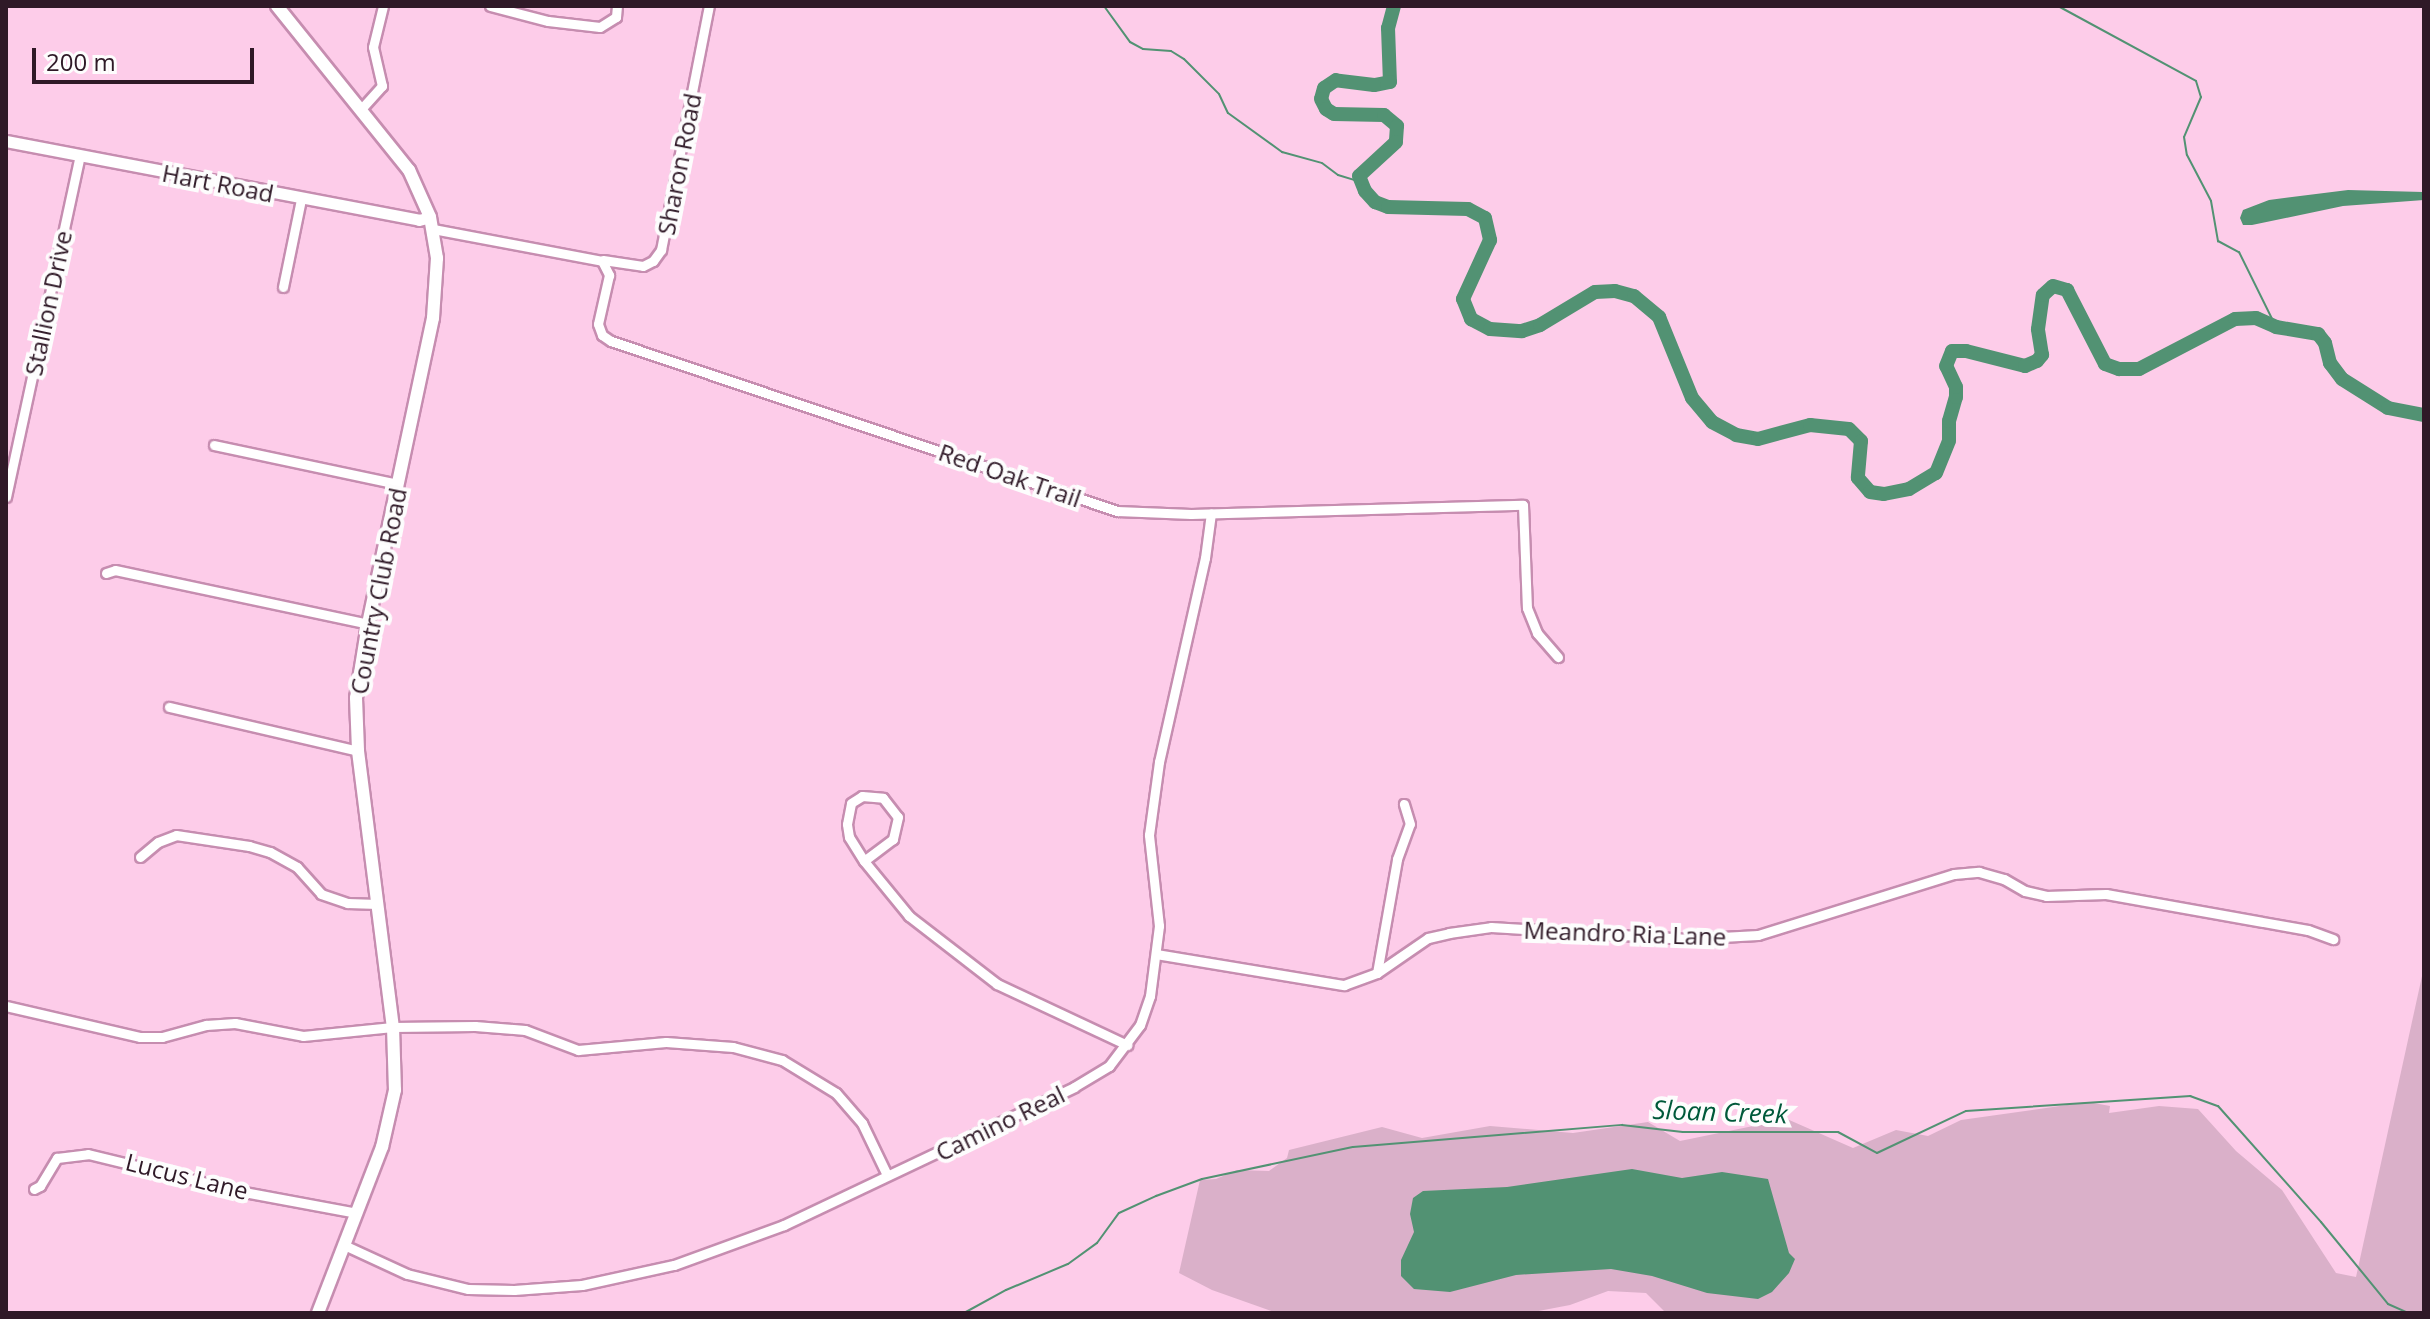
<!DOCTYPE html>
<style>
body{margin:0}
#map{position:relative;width:2430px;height:1319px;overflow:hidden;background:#fdcce9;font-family:"Open Sans",sans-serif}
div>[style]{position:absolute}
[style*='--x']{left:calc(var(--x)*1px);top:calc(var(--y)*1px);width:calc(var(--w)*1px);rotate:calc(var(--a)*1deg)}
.green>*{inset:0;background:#dab0c9}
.water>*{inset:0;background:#529273}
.stream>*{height:2px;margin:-1px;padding:0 1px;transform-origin:1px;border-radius:1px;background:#529273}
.river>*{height:14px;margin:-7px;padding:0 7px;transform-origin:7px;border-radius:7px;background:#529273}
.roads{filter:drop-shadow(2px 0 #c68db0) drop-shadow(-2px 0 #c68db0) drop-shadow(0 2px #c68db0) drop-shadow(0 -2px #c68db0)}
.minor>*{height:9px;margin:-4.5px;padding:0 4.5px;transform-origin:4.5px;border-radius:4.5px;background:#fff}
.tertiary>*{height:11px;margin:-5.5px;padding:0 5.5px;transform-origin:5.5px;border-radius:5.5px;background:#fff}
.secondary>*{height:12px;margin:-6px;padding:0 6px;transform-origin:6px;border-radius:6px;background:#fff}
span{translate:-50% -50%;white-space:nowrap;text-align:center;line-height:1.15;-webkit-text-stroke:8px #fdfdfd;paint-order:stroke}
.street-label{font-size:24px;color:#2f1927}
.water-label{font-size:26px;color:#00593a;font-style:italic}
.frame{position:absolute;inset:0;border:8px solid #2f1927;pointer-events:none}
.scale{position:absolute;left:32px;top:48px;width:222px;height:36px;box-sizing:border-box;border:4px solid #2f1927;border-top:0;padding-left:10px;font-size:24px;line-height:28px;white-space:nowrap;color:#2f1927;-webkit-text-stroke:6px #fdfdfd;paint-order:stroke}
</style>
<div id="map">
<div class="green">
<i style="clip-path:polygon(2424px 967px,2424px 1313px,1666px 1313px,1646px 1293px,1608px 1291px,1570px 1305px,1528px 1313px,1277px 1313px,1212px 1290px,1179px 1273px,1200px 1180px,1216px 1179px,1237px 1170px,1269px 1171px,1287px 1158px,1289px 1150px,1382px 1127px,1422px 1138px,1490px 1126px,1573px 1133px,1648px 1122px,1680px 1141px,1787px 1119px,1853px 1148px,1896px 1130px,1928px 1136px,1961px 1120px,2088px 1102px,2110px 1106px,2109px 1113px,2159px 1106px,2198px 1109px,2236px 1151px,2282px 1190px,2336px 1273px,2356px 1277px)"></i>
</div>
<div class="water">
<i style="clip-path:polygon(2348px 190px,2423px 192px,2424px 200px,2343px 206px,2252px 225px,2243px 225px,2240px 218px,2243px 210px,2269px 200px)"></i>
<i style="clip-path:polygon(1632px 1169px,1682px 1178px,1722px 1172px,1768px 1179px,1789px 1253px,1795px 1259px,1789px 1273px,1772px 1292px,1758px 1299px,1707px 1293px,1652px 1276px,1611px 1269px,1516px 1275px,1450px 1292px,1414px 1289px,1401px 1276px,1401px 1260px,1414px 1232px,1410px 1214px,1413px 1198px,1423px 1191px,1507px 1187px)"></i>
</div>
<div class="stream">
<i style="--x:1104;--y:6;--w:44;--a:54.2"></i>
<i style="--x:1130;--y:42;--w:15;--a:28"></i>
<i style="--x:1143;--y:49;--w:28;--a:4"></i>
<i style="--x:1171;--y:51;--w:15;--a:32"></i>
<i style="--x:1184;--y:59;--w:49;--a:45"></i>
<i style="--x:1219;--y:94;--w:21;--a:65"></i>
<i style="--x:1228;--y:113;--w:67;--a:35.8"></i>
<i style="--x:1282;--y:152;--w:41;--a:15.4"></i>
<i style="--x:1322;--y:163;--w:20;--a:37"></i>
<i style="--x:1338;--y:175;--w:21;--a:17"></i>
<i style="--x:2058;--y:6;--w:157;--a:28.5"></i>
<i style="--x:2196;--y:81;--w:17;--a:73"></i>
<i style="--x:2201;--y:97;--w:43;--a:113"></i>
<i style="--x:2184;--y:137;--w:18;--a:81"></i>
<i style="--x:2187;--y:155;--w:52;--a:62.4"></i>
<i style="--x:2211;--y:201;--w:41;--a:80.1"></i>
<i style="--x:2218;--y:241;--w:24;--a:28"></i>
<i style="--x:2239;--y:252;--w:84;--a:63.7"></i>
<i style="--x:964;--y:1313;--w:48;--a:-28.7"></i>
<i style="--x:1006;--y:1290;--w:67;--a:-22.8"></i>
<i style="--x:1068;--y:1264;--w:36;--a:-36"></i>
<i style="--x:1097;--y:1243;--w:37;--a:-54"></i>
<i style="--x:1119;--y:1213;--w:41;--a:-24.7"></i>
<i style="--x:1156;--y:1196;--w:49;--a:-20.3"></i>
<i style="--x:1202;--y:1179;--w:154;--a:-12"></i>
<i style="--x:1353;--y:1147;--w:270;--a:-4.7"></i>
<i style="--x:1622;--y:1125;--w:61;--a:6.5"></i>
<i style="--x:1683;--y:1132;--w:155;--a:0"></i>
<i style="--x:1838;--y:1132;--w:44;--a:28.3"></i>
<i style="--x:1877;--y:1153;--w:98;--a:-25.3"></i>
<i style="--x:1966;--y:1111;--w:225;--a:-3.8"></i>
<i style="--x:2190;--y:1096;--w:30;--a:20"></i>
<i style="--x:2218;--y:1106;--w:155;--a:48.4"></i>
<i style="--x:2321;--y:1222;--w:106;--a:50.7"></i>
<i style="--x:2388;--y:1304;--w:22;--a:24"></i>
</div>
<div class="river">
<i style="--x:1394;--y:6;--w:23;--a:105"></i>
<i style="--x:1388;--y:28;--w:54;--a:87.9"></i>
<i style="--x:1390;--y:82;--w:16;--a:169"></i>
<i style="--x:1374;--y:85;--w:38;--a:-173"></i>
<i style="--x:1336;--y:80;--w:14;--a:146"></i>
<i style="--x:1324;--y:88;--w:11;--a:105"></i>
<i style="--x:1321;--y:99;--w:11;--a:63"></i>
<i style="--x:1326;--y:109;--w:9;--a:32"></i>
<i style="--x:1334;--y:114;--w:50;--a:1.1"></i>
<i style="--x:1384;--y:115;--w:17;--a:40"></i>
<i style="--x:1397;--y:126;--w:16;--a:94"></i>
<i style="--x:1396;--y:142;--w:50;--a:137.4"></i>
<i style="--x:1359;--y:176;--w:16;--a:68"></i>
<i style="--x:1365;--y:191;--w:15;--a:48"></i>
<i style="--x:1375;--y:202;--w:14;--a:21"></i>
<i style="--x:1388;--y:207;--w:80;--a:1.4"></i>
<i style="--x:1468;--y:209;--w:19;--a:28"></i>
<i style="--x:1485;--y:218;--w:23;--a:77"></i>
<i style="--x:1490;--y:240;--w:65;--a:114.6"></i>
<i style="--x:1463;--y:299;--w:22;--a:68"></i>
<i style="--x:1471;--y:319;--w:21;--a:28"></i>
<i style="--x:1490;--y:329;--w:32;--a:4"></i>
<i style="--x:1522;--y:331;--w:19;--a:-18"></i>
<i style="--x:1540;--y:325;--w:64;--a:-31"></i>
<i style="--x:1595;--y:292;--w:20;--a:-3"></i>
<i style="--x:1615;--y:291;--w:20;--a:15"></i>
<i style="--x:1634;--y:296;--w:33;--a:40"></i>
<i style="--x:1659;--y:317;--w:87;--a:67.8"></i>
<i style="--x:1692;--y:398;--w:31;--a:50"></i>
<i style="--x:1712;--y:422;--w:27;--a:28"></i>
<i style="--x:1736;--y:435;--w:22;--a:10"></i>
<i style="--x:1758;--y:439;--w:54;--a:-15.1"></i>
<i style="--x:1810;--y:425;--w:39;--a:6"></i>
<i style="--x:1849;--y:429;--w:17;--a:45"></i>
<i style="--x:1861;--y:441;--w:37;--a:95"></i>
<i style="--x:1858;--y:478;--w:18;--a:49"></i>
<i style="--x:1870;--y:492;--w:14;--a:8"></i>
<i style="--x:1884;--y:494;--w:25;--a:-11"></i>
<i style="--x:1909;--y:489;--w:31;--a:-31"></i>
<i style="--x:1936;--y:473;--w:35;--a:-68"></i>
<i style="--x:1949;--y:440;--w:19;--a:-90"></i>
<i style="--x:1949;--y:421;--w:25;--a:-74"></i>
<i style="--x:1956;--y:397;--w:10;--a:-90"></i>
<i style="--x:1956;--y:387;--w:23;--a:-115"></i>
<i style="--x:1946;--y:366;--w:16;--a:-68"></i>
<i style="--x:1952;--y:351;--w:14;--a:0"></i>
<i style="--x:1966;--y:351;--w:61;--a:14.3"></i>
<i style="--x:2025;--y:366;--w:13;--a:-23"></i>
<i style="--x:2037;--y:361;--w:8;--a:-50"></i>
<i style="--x:2042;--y:355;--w:26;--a:-99"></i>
<i style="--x:2038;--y:329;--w:34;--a:-82"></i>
<i style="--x:2043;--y:295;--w:13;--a:-42"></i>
<i style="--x:2053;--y:286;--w:15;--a:16"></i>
<i style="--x:2067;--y:290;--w:83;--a:62.8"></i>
<i style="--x:2105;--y:364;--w:15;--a:20"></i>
<i style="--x:2119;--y:369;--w:20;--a:0"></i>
<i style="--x:2139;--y:369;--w:108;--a:-27.5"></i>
<i style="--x:2235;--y:319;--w:21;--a:-3"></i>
<i style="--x:2256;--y:318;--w:22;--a:24"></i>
<i style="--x:2276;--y:327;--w:43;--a:9.5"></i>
<i style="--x:2318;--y:334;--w:11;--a:52"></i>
<i style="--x:2325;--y:343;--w:21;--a:76"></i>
<i style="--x:2330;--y:363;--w:20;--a:53"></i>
<i style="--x:2342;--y:379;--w:54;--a:32.2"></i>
<i style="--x:2388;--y:408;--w:37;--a:11"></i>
</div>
<div class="roads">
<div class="minor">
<i style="--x:490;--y:6;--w:60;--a:14.5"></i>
<i style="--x:548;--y:21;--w:52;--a:6.6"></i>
<i style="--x:600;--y:27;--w:19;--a:-32"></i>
<i style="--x:616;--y:17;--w:11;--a:-85"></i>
<i style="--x:362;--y:108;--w:30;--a:-48"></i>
<i style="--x:382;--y:86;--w:40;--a:-103"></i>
<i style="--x:373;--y:47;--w:42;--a:-76.3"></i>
<i style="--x:433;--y:229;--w:172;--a:10.7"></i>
<i style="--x:602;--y:261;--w:16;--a:63"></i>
<i style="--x:609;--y:275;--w:50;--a:102.7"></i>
<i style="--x:598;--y:324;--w:12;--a:70"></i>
<i style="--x:602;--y:335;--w:11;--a:34"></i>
<i style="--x:611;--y:341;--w:534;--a:18.57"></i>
<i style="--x:1117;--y:511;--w:74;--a:2.3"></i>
<i style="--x:1191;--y:514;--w:332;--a:-1.6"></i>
<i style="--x:1523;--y:505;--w:103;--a:87.8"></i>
<i style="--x:1527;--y:608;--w:27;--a:68"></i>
<i style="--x:1537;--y:633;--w:32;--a:49"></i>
<i style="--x:603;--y:260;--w:40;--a:8.5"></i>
<i style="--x:643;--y:266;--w:11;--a:-27"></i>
<i style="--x:653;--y:261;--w:14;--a:-54"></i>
<i style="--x:661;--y:250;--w:249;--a:-78.9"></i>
<i style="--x:283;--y:287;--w:90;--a:-78.4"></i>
<i style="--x:214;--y:445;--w:188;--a:12"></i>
<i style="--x:6;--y:497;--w:349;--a:-77.8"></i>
<i style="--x:106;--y:573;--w:9;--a:-18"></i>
<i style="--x:115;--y:570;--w:259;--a:12"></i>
<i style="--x:169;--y:707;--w:194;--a:13.1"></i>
<i style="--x:862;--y:796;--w:21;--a:5"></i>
<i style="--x:883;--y:798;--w:24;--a:52"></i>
<i style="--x:898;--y:817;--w:23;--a:103"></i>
<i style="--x:893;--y:839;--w:36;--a:143"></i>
<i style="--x:864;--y:861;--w:28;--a:-122"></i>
<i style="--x:849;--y:837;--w:13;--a:-99"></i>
<i style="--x:847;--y:824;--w:21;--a:-79"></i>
<i style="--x:851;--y:803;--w:13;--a:-32"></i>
<i style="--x:140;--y:857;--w:23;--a:-40"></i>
<i style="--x:158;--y:842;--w:19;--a:-21"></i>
<i style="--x:176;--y:835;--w:74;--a:8.6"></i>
<i style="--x:249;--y:846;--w:22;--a:16"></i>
<i style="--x:270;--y:852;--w:31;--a:29"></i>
<i style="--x:297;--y:867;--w:36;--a:48"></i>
<i style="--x:321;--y:894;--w:28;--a:19"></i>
<i style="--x:347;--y:903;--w:31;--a:2"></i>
<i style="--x:864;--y:861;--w:71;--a:50.7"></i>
<i style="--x:909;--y:916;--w:111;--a:37.7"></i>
<i style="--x:997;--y:984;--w:144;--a:25.1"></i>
<i style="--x:1156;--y:954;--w:191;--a:9.4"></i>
<i style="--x:1344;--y:985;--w:35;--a:-20"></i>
<i style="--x:1377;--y:973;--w:62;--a:-34.5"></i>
<i style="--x:1428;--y:938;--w:22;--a:-13"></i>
<i style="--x:1449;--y:933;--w:42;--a:-8.1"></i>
<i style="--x:1491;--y:927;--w:194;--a:3.5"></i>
<i style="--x:1685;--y:939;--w:73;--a:-3.1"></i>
<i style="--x:1758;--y:935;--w:205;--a:-17.3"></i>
<i style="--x:1954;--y:874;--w:25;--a:-5"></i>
<i style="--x:1979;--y:872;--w:26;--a:16"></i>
<i style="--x:2004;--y:879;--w:24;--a:30"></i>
<i style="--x:2025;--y:891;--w:22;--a:13"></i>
<i style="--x:2046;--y:896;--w:60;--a:-1.9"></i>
<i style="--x:2106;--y:894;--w:205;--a:10.1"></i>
<i style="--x:2308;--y:930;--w:27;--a:20"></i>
<i style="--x:1377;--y:973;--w:116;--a:-80"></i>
<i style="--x:1397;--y:859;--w:37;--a:-70"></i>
<i style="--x:1410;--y:824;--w:21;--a:-107"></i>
<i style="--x:6;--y:1006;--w:138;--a:13"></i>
<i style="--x:140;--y:1037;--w:22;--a:0"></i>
<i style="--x:162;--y:1037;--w:46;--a:-15.3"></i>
<i style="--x:206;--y:1025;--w:29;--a:-4"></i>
<i style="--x:235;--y:1023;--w:69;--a:10.8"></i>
<i style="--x:303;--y:1036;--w:90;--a:-5.7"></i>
<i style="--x:393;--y:1027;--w:82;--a:-0.7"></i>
<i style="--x:475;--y:1026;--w:50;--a:4.6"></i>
<i style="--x:525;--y:1030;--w:57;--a:20.7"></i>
<i style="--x:578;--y:1050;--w:88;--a:-5.2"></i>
<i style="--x:666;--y:1042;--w:67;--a:4.3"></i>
<i style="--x:733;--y:1047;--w:51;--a:14.9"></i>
<i style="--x:782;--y:1060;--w:63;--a:31.4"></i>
<i style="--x:836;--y:1093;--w:40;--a:49"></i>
<i style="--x:862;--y:1123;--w:58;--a:64.3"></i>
<i style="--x:34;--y:1189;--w:7;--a:-27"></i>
<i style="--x:40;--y:1186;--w:33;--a:-59"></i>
<i style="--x:57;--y:1158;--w:31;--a:-7"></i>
<i style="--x:88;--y:1154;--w:161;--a:13.7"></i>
<i style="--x:244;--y:1192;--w:115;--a:10.5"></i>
<i style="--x:344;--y:1245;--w:69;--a:24.7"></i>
<i style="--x:407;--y:1274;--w:63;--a:13.8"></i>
<i style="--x:468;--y:1289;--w:46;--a:1.2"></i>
<i style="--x:514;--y:1290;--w:68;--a:-4.2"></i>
<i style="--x:582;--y:1285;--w:94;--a:-12.3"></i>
<i style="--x:674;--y:1265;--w:117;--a:-20"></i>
<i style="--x:784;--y:1225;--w:321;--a:-25.4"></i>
<i style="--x:1074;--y:1087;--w:41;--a:-31"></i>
<i style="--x:1109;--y:1066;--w:51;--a:-52.9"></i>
<i style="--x:1140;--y:1025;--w:31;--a:-71"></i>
<i style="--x:1150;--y:996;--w:71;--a:-82.7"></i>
<i style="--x:1159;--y:926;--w:92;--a:-96.3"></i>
<i style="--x:1149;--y:835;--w:74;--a:-82.2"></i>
<i style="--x:1159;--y:762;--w:209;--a:-77.3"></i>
<i style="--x:1205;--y:558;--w:45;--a:-82.4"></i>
</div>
<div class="tertiary">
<i style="--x:6;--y:141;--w:420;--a:10.8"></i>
<i style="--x:419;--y:220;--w:11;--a:-15"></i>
</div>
<div class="secondary">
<i style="--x:277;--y:6;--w:211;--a:51.2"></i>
<i style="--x:409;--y:170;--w:51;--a:65.9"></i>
<i style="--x:430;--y:217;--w:42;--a:80.3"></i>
<i style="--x:437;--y:258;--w:60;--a:93.8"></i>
<i style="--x:433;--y:318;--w:313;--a:102"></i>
<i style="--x:368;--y:624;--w:75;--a:99.2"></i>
<i style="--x:356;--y:698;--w:53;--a:87.8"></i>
<i style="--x:358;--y:751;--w:278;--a:82.8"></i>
<i style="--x:393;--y:1027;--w:63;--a:88.2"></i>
<i style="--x:395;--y:1090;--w:58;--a:102.8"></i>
<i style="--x:382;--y:1147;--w:178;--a:111.1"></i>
</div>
</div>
<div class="street-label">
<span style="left:679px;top:164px;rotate:-79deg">Sharon Road</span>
<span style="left:218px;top:183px;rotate:11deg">Hart Road</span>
<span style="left:48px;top:303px;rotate:-78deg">Stallion Drive</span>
<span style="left:1010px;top:475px;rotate:19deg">Red Oak Trail</span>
<span style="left:378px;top:591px;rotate:-79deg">Country Club Road</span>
<span style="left:1625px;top:933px;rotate:2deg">Meandro Ria Lane</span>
<span style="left:1000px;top:1123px;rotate:-26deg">Camino Real</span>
<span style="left:187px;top:1176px;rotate:14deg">Lucus Lane</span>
</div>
<div class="water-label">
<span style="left:1720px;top:1112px;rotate:2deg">Sloan Creek</span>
</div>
<div class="frame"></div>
<div class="scale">200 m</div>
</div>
